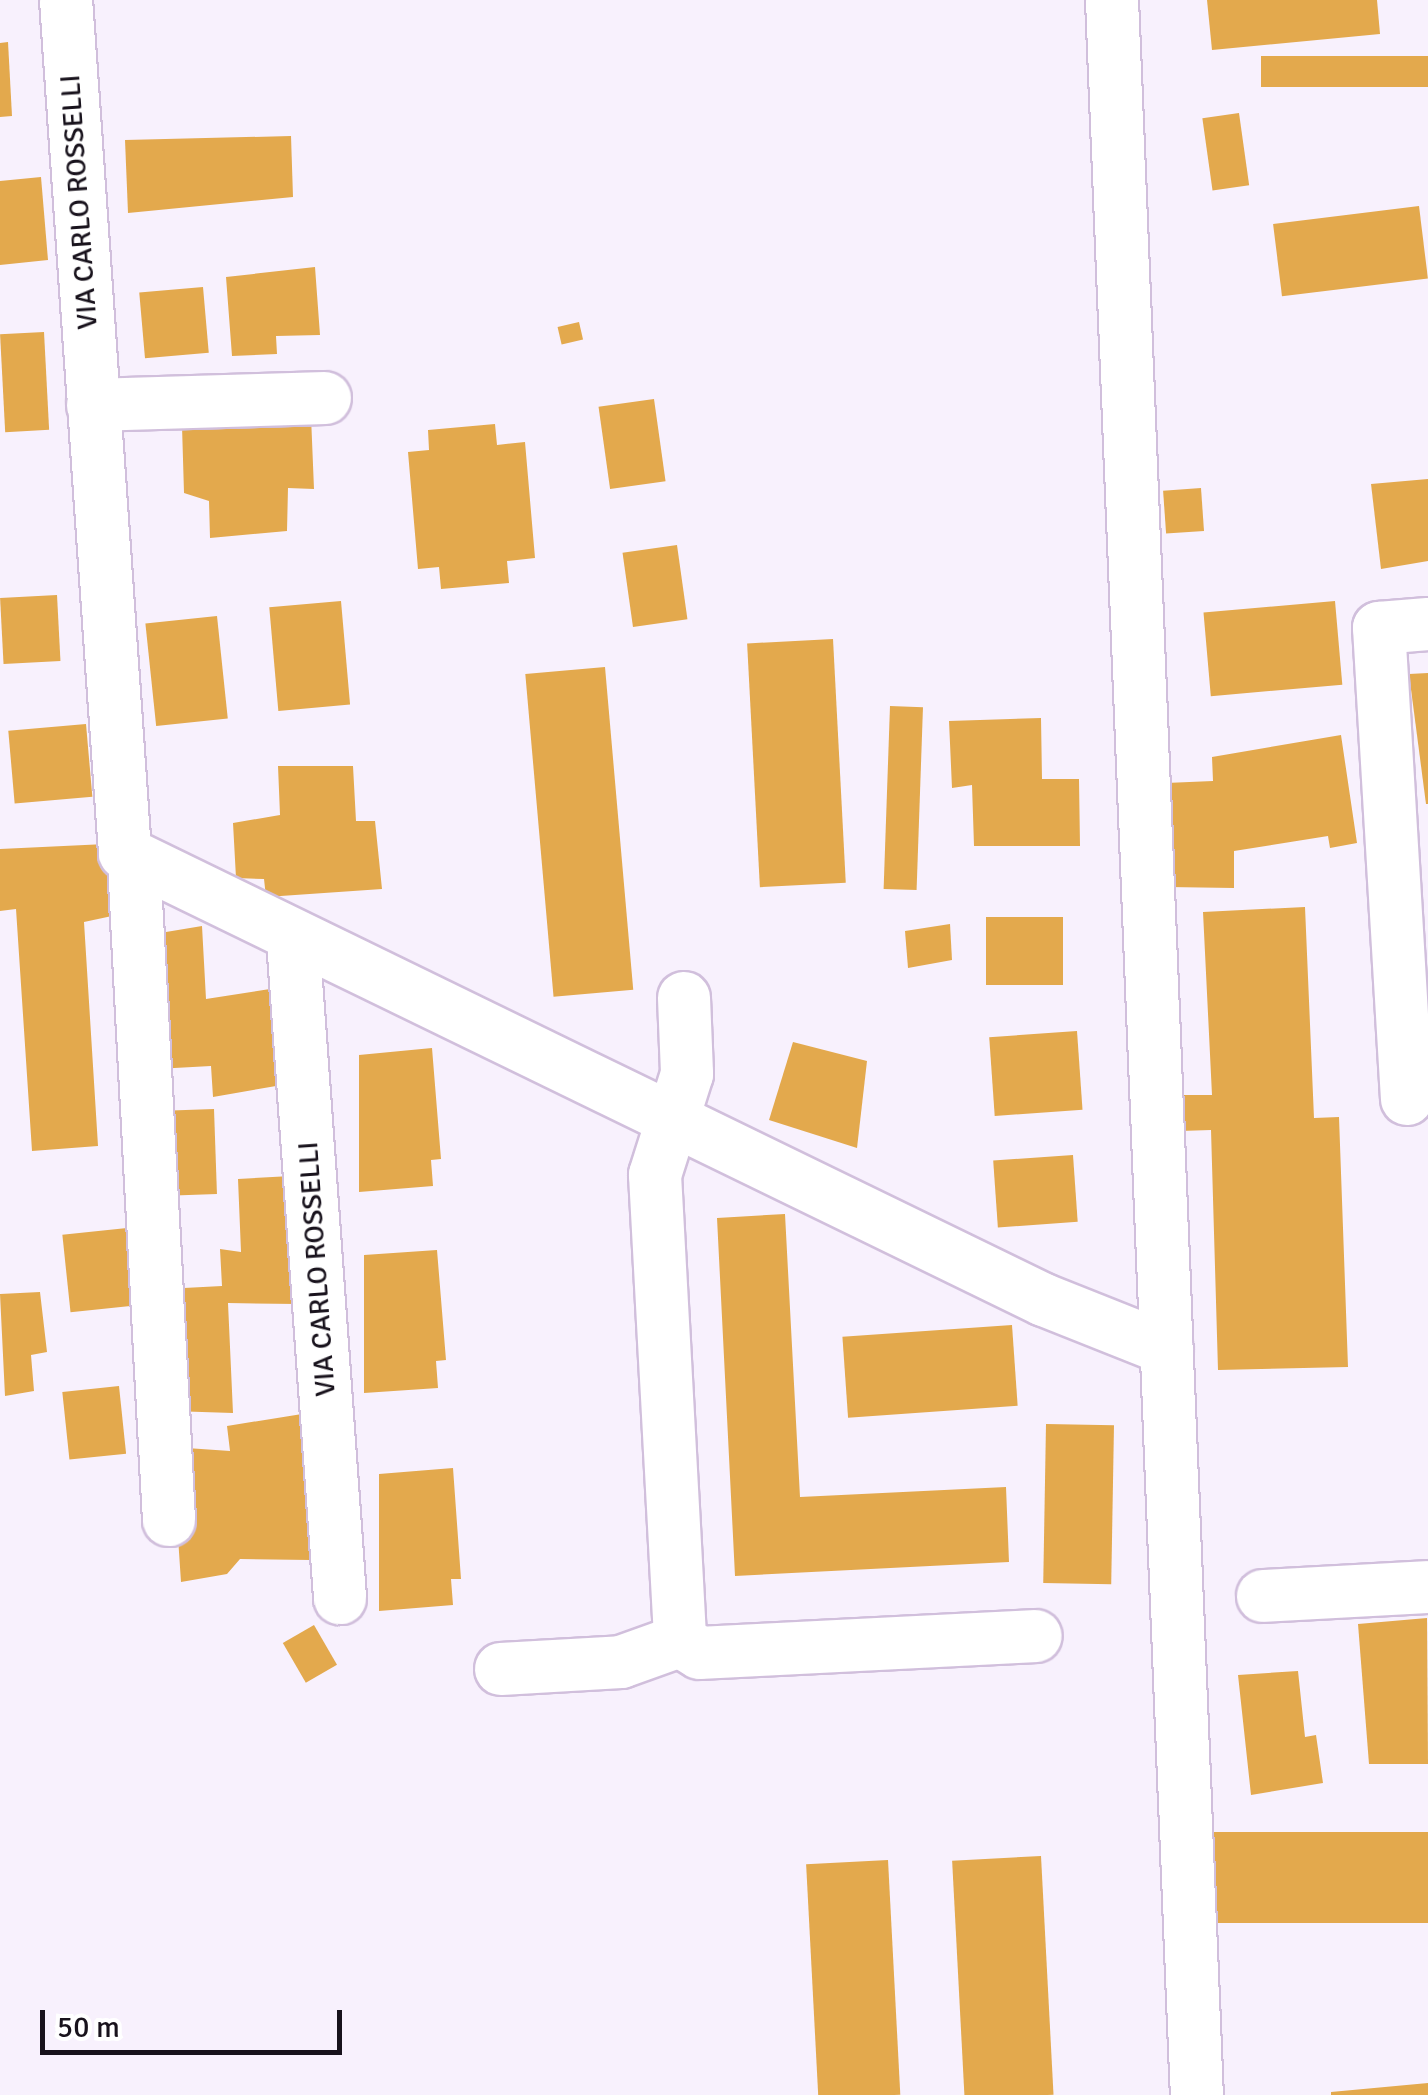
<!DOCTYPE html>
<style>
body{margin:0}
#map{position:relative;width:1428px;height:2095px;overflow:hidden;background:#f8f1fd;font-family:Signika,sans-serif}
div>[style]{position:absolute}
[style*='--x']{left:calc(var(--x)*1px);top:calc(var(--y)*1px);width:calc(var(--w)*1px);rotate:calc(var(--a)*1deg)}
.building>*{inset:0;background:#e3a94d;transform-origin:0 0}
.roads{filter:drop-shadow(2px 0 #d1bfdc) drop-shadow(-2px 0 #d1bfdc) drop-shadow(0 2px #d1bfdc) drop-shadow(0 -2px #d1bfdc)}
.minor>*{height:52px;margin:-26px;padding:0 26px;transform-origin:26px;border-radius:26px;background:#fff}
span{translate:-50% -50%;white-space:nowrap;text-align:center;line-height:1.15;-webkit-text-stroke:9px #fff;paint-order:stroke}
.street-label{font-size:28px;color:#18121c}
.scale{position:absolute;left:40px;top:2010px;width:302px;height:45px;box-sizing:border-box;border:5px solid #18121c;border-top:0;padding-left:12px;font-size:30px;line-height:35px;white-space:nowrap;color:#18121c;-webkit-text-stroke:8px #fff;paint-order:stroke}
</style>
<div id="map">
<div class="building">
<i style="clip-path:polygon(1207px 0,1377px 0,1380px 34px,1212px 50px)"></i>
<i style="clip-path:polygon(8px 42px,12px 116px,0 117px,0 43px)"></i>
<i style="left:1428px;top:56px;width:31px;height:167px;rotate:90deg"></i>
<i style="left:1239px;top:113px;width:73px;height:37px;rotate:82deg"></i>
<i style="clip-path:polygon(291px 136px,293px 197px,128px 213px,125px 140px)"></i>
<i style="clip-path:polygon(41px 177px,48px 260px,0 265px,0 181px)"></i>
<i style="left:1419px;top:206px;width:73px;height:147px;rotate:83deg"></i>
<i style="clip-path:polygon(315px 267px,320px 335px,276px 336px,277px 354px,232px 356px,226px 277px)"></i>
<i style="left:203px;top:287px;width:66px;height:64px;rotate:85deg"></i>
<i style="left:579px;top:322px;width:18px;height:22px;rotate:77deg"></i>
<i style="left:44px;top:332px;width:98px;height:44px;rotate:87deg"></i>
<i style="left:654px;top:399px;width:83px;height:56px;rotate:82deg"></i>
<i style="clip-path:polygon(311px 416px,314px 489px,288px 488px,287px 531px,210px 538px,209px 501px,184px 493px,182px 426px)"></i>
<i style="clip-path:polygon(495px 424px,497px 445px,525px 442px,535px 558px,507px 561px,509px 583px,441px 589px,439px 567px,418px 569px,408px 452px,429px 450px,428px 430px)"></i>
<i style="clip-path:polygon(1428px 479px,1428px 561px,1381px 569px,1371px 484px)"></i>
<i style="left:1201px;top:488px;width:43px;height:38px;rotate:86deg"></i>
<i style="left:677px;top:545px;width:75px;height:55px;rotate:82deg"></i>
<i style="left:57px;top:595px;width:66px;height:57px;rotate:87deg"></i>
<i style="left:341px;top:601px;width:104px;height:72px;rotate:85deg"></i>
<i style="left:1335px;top:601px;width:84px;height:132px;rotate:85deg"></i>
<i style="left:217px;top:616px;width:103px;height:72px;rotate:84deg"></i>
<i style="left:833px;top:639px;width:244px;height:86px;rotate:87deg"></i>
<i style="left:605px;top:667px;width:324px;height:80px;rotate:85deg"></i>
<i style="clip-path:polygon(1428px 673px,1428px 804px,1426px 804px,1409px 674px)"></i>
<i style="left:890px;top:706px;width:33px;height:183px;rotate:2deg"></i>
<i style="clip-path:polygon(1041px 718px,1042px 779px,1079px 779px,1080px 846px,974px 846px,972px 785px,952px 788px,949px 721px)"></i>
<i style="left:86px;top:724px;width:73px;height:78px;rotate:85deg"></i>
<i style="clip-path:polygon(1341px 735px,1357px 843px,1330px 848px,1328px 836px,1234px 851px,1234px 888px,1168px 887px,1166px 783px,1213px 781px,1212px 757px)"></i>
<i style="clip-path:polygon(278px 766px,353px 766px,356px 821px,375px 821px,382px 889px,266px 897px,264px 879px,236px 878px,233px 823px,280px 815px)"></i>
<i style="clip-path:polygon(106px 844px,112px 916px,84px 922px,98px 1146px,32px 1151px,16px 909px,0 911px,0 849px)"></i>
<i style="clip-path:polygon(1305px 907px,1314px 1118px,1339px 1117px,1348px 1367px,1218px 1370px,1211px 1130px,1180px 1131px,1177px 1095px,1212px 1095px,1203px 912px)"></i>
<i style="left:1063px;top:917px;width:68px;height:77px;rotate:90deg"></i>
<i style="clip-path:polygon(950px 924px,952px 960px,908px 968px,905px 931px)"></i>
<i style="clip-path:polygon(202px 926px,206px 999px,270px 989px,276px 1086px,213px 1097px,211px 1066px,156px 1069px,148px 935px)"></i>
<i style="left:1077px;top:1031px;width:79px;height:88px;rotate:86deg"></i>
<i style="clip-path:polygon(793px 1042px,867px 1061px,857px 1148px,769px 1120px)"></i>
<i style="clip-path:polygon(432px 1048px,441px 1159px,431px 1160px,433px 1186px,359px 1192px,359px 1055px)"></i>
<i style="left:214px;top:1109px;width:85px;height:64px;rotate:88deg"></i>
<i style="left:1073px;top:1155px;width:67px;height:80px;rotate:86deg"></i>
<i style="clip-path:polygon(291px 1176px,297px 1304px,228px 1303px,233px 1413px,171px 1411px,165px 1289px,222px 1286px,220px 1249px,241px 1252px,238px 1179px)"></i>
<i style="clip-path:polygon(785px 1214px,800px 1497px,1006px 1487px,1009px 1562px,735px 1576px,717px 1218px)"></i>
<i style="left:127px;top:1228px;width:78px;height:65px;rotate:84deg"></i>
<i style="clip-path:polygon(437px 1250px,446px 1360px,436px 1361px,438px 1388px,364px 1393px,364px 1255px)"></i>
<i style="clip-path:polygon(40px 1292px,47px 1352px,31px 1355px,34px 1391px,5px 1396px,0 1294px)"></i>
<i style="left:1012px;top:1325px;width:81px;height:170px;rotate:86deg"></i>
<i style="left:119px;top:1386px;width:68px;height:57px;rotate:84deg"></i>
<i style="clip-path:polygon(302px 1414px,311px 1560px,240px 1559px,227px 1574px,181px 1582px,172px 1447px,230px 1451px,227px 1426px)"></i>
<i style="left:1046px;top:1424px;width:68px;height:159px;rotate:1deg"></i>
<i style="clip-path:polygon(453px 1468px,461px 1579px,451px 1579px,453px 1605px,379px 1611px,379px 1474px)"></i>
<i style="clip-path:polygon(1427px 1618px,1428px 1764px,1369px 1764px,1358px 1624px)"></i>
<i style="left:314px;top:1625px;width:46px;height:36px;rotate:60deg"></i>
<i style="clip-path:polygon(1298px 1671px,1305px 1737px,1316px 1735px,1323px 1783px,1251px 1795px,1238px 1675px)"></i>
<i style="left:1428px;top:1832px;width:91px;height:228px;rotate:90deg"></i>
<i style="left:1041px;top:1856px;width:239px;height:89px;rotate:87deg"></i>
<i style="left:888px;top:1860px;width:235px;height:82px;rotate:87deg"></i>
<i style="clip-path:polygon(1428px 2083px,1428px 2095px,1331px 2095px,1331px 2092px)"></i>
</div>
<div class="roads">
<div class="minor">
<i style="--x:66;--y:0;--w:855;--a:86.04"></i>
<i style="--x:125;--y:853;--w:1022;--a:25.94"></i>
<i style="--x:1044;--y:1300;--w:132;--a:21.7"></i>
<i style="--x:1112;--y:0;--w:2097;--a:87.68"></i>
<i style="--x:93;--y:405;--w:232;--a:-1.7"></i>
<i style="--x:134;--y:863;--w:658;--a:86.95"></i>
<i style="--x:293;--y:940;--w:660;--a:85.91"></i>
<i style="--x:684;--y:998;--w:76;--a:87.7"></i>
<i style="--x:687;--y:1074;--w:106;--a:107.6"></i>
<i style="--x:655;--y:1175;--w:467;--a:86.9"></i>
<i style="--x:680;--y:1641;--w:23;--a:31"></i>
<i style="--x:700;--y:1653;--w:336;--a:-2.9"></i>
<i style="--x:1407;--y:1099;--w:472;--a:-93.4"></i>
<i style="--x:1379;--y:628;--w:49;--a:-4.7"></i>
<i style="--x:1263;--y:1596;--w:165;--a:-3.1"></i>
<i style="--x:501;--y:1669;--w:120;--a:-3.3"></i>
<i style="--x:621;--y:1662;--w:63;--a:-19.6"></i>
</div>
</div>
<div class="street-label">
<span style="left:79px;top:202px;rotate:-94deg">VIA CARLO ROSSELLI</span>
<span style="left:317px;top:1269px;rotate:-94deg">VIA CARLO ROSSELLI</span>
</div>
<div class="scale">50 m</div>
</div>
